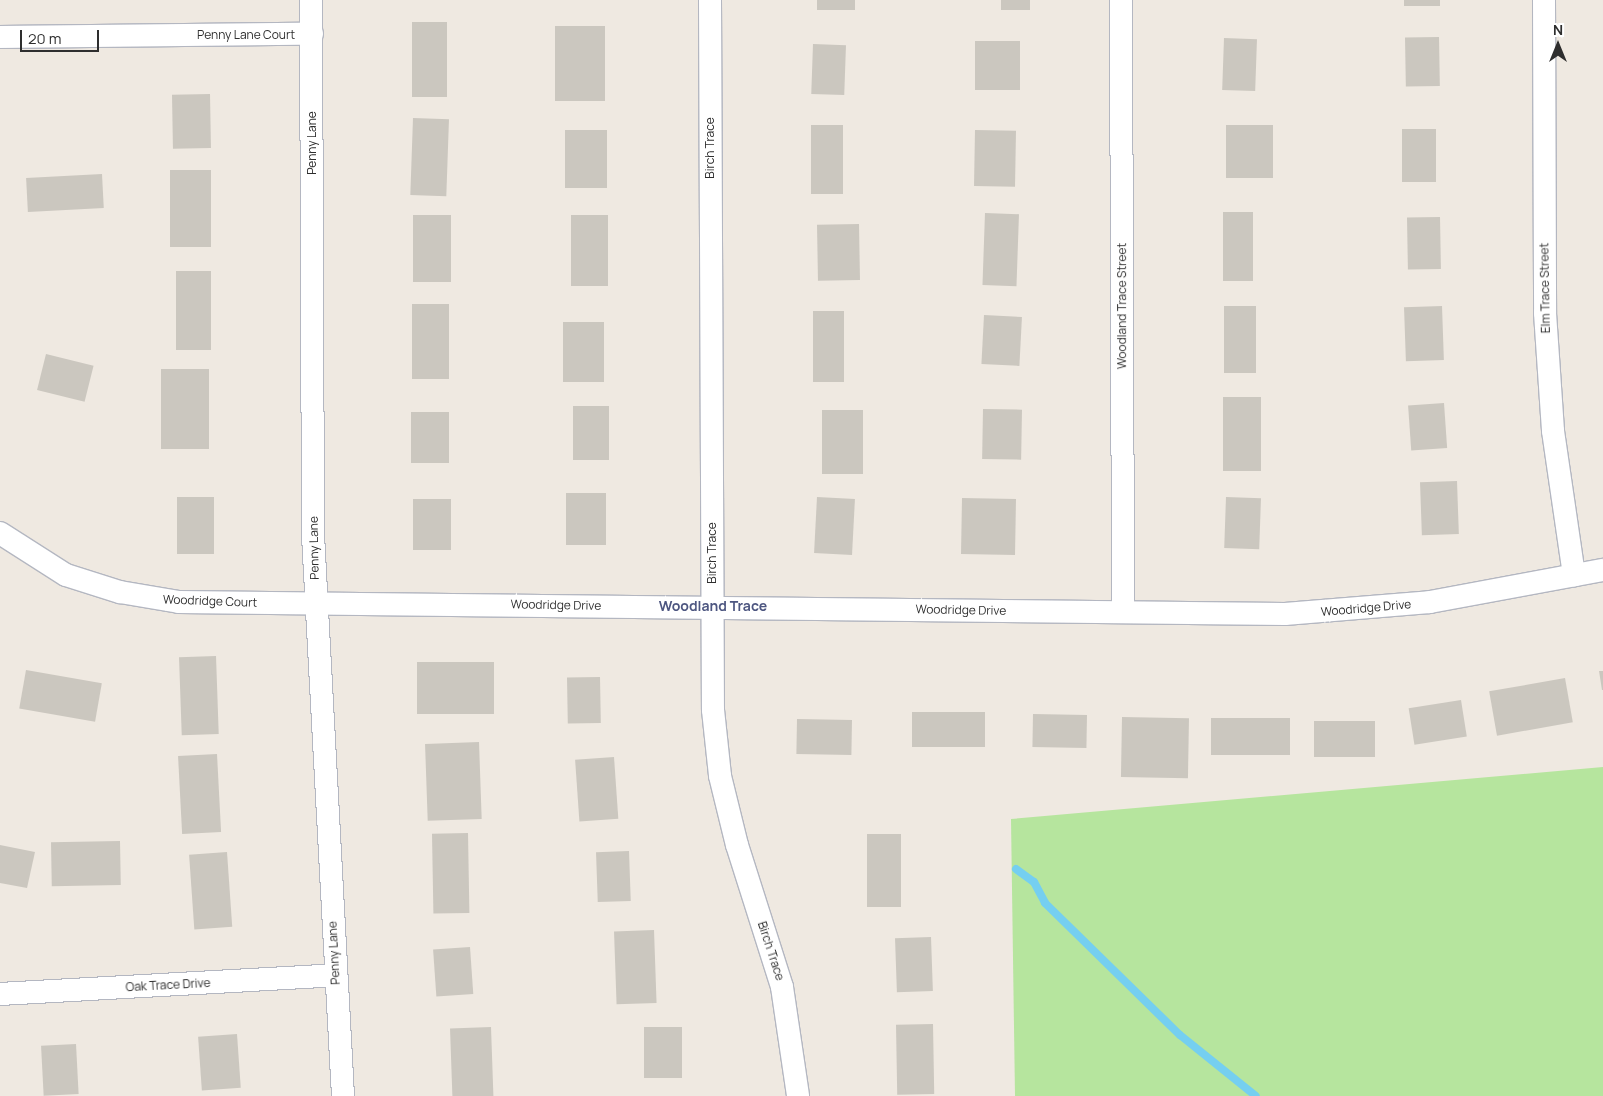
<!DOCTYPE html>
<style>
body{margin:0}
#map{position:relative;width:1603px;height:1096px;overflow:hidden;background:#efe9e1;font-family:Manrope,sans-serif}
div>[style]{position:absolute}
[style*='--x']{left:calc(var(--x)*1px);top:calc(var(--y)*1px);width:calc(var(--w)*1px);rotate:calc(var(--a)*1deg)}
.green>*{inset:0;background:#b6e59e}
.stream>*{height:8px;margin:-4px;padding:0 4px;transform-origin:4px;border-radius:4px;background:#75cff0}
.building>*{inset:0;background:#cbc7bf;transform-origin:0 0}
.roads{filter:drop-shadow(1px 0 #b4b7c1) drop-shadow(-1px 0 #b4b7c1) drop-shadow(0 1px #b4b7c1) drop-shadow(0 -1px #b4b7c1)}
.street>*{height:22px;margin:-11px;padding:0 11px;transform-origin:11px;border-radius:11px;background:#fff}
span{translate:-50% -50%;white-space:nowrap;text-align:center;line-height:1.15;-webkit-text-stroke:5px #fff;paint-order:stroke}
.street-label{font-size:12px;color:#2e2e2e}
.neighbourhood-label{font-size:14px;color:#4d5680;font-weight:700}
.north{position:absolute;left:1533px;top:20px;width:50px;height:50px;-webkit-text-stroke:4px #fff;paint-order:stroke;rotate:0deg;font-size:14px;font-weight:700;line-height:20px;text-align:center;color:#2e2e2e}
.north::after{content:'';display:block;margin:auto;width:18px;height:22px;background:#2e2e2e;clip-path:polygon(50% 0,100% 100%,50% 72%,0 100%)}
.scale{position:absolute;left:20px;top:30px;width:79px;height:22px;box-sizing:border-box;border:2px solid #2e2e2e;border-top:0;padding-left:6px;font-size:15px;line-height:18px;white-space:nowrap;color:#2e2e2e;-webkit-text-stroke:4px #fff;paint-order:stroke}
</style>
<div id="map">
<div class="green">
<i style="clip-path:polygon(1603px 767px,1603px 1096px,1015px 1096px,1011px 819px)"></i>
</div>
<div class="stream">
<i style="--x:1016;--y:869;--w:22;--a:36"></i>
<i style="--x:1034;--y:882;--w:24;--a:62"></i>
<i style="--x:1045;--y:903;--w:189;--a:44.4"></i>
<i style="--x:1180;--y:1035;--w:97;--a:38.8"></i>
</div>
<div class="building">
<i style="left:817px;top:0;width:38px;height:10px"></i>
<i style="left:1001px;top:0;width:29px;height:10px"></i>
<i style="left:1404px;top:0;width:36px;height:6px"></i>
<i style="left:412px;top:22px;width:35px;height:75px"></i>
<i style="left:605px;top:26px;width:75px;height:50px;rotate:90deg"></i>
<i style="left:1439px;top:37px;width:49px;height:34px;rotate:89deg"></i>
<i style="left:1224px;top:38px;width:33px;height:52px;rotate:2deg"></i>
<i style="left:975px;top:41px;width:45px;height:49px"></i>
<i style="left:813px;top:44px;width:33px;height:50px;rotate:2deg"></i>
<i style="left:210px;top:94px;width:54px;height:38px;rotate:89deg"></i>
<i style="left:413px;top:118px;width:36px;height:77px;rotate:2deg"></i>
<i style="left:811px;top:125px;width:32px;height:69px"></i>
<i style="left:1226px;top:125px;width:47px;height:53px"></i>
<i style="left:1402px;top:129px;width:34px;height:53px"></i>
<i style="left:565px;top:130px;width:42px;height:58px"></i>
<i style="left:975px;top:130px;width:41px;height:56px;rotate:1deg"></i>
<i style="left:170px;top:170px;width:41px;height:77px"></i>
<i style="left:102px;top:174px;width:34px;height:76px;rotate:87deg"></i>
<i style="left:1223px;top:212px;width:30px;height:69px"></i>
<i style="left:985px;top:213px;width:34px;height:72px;rotate:2deg"></i>
<i style="left:413px;top:215px;width:38px;height:67px"></i>
<i style="left:571px;top:215px;width:37px;height:71px"></i>
<i style="left:1440px;top:217px;width:52px;height:33px;rotate:89deg"></i>
<i style="left:859px;top:224px;width:56px;height:42px;rotate:89deg"></i>
<i style="left:176px;top:271px;width:35px;height:79px"></i>
<i style="left:412px;top:304px;width:37px;height:75px"></i>
<i style="left:1224px;top:306px;width:32px;height:67px"></i>
<i style="left:1442px;top:306px;width:54px;height:38px;rotate:88deg"></i>
<i style="left:813px;top:311px;width:31px;height:71px"></i>
<i style="left:984px;top:315px;width:38px;height:49px;rotate:3deg"></i>
<i style="left:563px;top:322px;width:41px;height:60px"></i>
<i style="left:46px;top:354px;width:49px;height:37px;rotate:14deg"></i>
<i style="left:161px;top:369px;width:48px;height:80px"></i>
<i style="left:1223px;top:397px;width:38px;height:74px"></i>
<i style="left:1444px;top:403px;width:45px;height:36px;rotate:86deg"></i>
<i style="left:573px;top:406px;width:36px;height:54px"></i>
<i style="left:983px;top:409px;width:39px;height:50px;rotate:1deg"></i>
<i style="left:822px;top:410px;width:41px;height:64px"></i>
<i style="left:411px;top:412px;width:38px;height:51px"></i>
<i style="left:1457px;top:481px;width:53px;height:37px;rotate:88deg"></i>
<i style="left:566px;top:493px;width:40px;height:52px"></i>
<i style="left:177px;top:497px;width:37px;height:57px"></i>
<i style="left:817px;top:497px;width:38px;height:56px;rotate:3deg"></i>
<i style="left:1226px;top:497px;width:35px;height:51px;rotate:2deg"></i>
<i style="left:962px;top:498px;width:54px;height:56px;rotate:1deg"></i>
<i style="left:413px;top:499px;width:38px;height:51px"></i>
<i style="left:216px;top:656px;width:78px;height:37px;rotate:88deg"></i>
<i style="left:417px;top:662px;width:77px;height:52px"></i>
<i style="left:26px;top:670px;width:77px;height:39px;rotate:10deg"></i>
<i style="clip-path:polygon(1599px 671px,1603px 671px,1603px 690px,1602px 690px)"></i>
<i style="left:600px;top:677px;width:46px;height:33px;rotate:89deg"></i>
<i style="left:1565px;top:678px;width:45px;height:77px;rotate:80deg"></i>
<i style="left:1461px;top:700px;width:37px;height:53px;rotate:81deg"></i>
<i style="left:912px;top:712px;width:73px;height:35px"></i>
<i style="left:1033px;top:714px;width:54px;height:33px;rotate:1deg"></i>
<i style="left:1122px;top:717px;width:67px;height:60px;rotate:1deg"></i>
<i style="left:1211px;top:718px;width:79px;height:37px"></i>
<i style="left:797px;top:719px;width:55px;height:35px;rotate:1deg"></i>
<i style="left:1314px;top:721px;width:61px;height:36px"></i>
<i style="left:479px;top:742px;width:77px;height:54px;rotate:88deg"></i>
<i style="left:217px;top:754px;width:78px;height:39px;rotate:87deg"></i>
<i style="left:614px;top:757px;width:62px;height:39px;rotate:86deg"></i>
<i style="left:468px;top:833px;width:80px;height:36px;rotate:89deg"></i>
<i style="left:901px;top:834px;width:73px;height:34px;rotate:90deg"></i>
<i style="left:120px;top:841px;width:44px;height:69px;rotate:89deg"></i>
<i style="clip-path:polygon(0 845px,35px 852px,27px 888px,0 883px)"></i>
<i style="left:629px;top:851px;width:50px;height:33px;rotate:88deg"></i>
<i style="left:227px;top:852px;width:75px;height:38px;rotate:86deg"></i>
<i style="left:654px;top:930px;width:73px;height:40px;rotate:88deg"></i>
<i style="left:931px;top:937px;width:54px;height:36px;rotate:88deg"></i>
<i style="left:470px;top:947px;width:47px;height:37px;rotate:86deg"></i>
<i style="left:933px;top:1024px;width:70px;height:37px;rotate:89deg"></i>
<i style="left:491px;top:1027px;width:69px;height:41px;rotate:88deg"></i>
<i style="left:644px;top:1027px;width:38px;height:51px"></i>
<i style="left:237px;top:1034px;width:54px;height:39px;rotate:86deg"></i>
<i style="left:76px;top:1044px;width:50px;height:35px;rotate:87deg"></i>
</div>
<div class="roads">
<div class="street">
<i style="--x:311;--y:0;--w:535;--a:89.79"></i>
<i style="--x:313;--y:535;--w:562;--a:86.94"></i>
<i style="--x:710;--y:0;--w:710;--a:89.76"></i>
<i style="--x:713;--y:710;--w:66;--a:83.9"></i>
<i style="--x:720;--y:776;--w:71;--a:76.2"></i>
<i style="--x:737;--y:845;--w:149;--a:72.4"></i>
<i style="--x:782;--y:987;--w:110;--a:81.6"></i>
<i style="--x:1121;--y:0;--w:612;--a:89.81"></i>
<i style="--x:1544;--y:0;--w:313;--a:89.8"></i>
<i style="--x:1545;--y:313;--w:118;--a:86.1"></i>
<i style="--x:1553;--y:431;--w:146;--a:81.7"></i>
<i style="--x:0;--y:37;--w:312;--a:-0.6"></i>
<i style="--x:0;--y:533;--w:78;--a:32.5"></i>
<i style="--x:66;--y:575;--w:57;--a:17.5"></i>
<i style="--x:120;--y:592;--w:60;--a:9.6"></i>
<i style="--x:179;--y:602;--w:1106;--a:0.62"></i>
<i style="--x:1285;--y:614;--w:145;--a:-4.7"></i>
<i style="--x:1430;--y:602;--w:176;--a:-10.5"></i>
<i style="--x:0;--y:994;--w:337;--a:-3.2"></i>
</div>
</div>
<div class="street-label">
<span style="left:246px;top:35px">Penny Lane Court</span>
<span style="left:312px;top:143px;rotate:-90deg">Penny Lane</span>
<span style="left:710px;top:148px;rotate:-90deg">Birch Trace</span>
<span style="left:1545px;top:288px;rotate:-91deg">Elm Trace Street</span>
<span style="left:1122px;top:306px;rotate:-90deg">Woodland Trace Street</span>
<span style="left:314px;top:548px;rotate:-91deg">Penny Lane</span>
<span style="left:712px;top:553px;rotate:-90deg">Birch Trace</span>
<span style="left:210px;top:601px;rotate:2deg">Woodridge Court</span>
<span style="left:556px;top:605px;rotate:1deg">Woodridge Drive</span>
<span style="left:1366px;top:608px;rotate:-5deg">Woodridge Drive</span>
<span style="left:961px;top:610px;rotate:1deg">Woodridge Drive</span>
<span style="left:771px;top:951px;rotate:72deg">Birch Trace</span>
<span style="left:334px;top:953px;rotate:-93deg">Penny Lane</span>
<span style="left:168px;top:985px;rotate:-3deg">Oak Trace Drive</span>
</div>
<div class="neighbourhood-label">
<span style="left:713px;top:606px">Woodland Trace</span>
</div>
<div class="north">N</div>
<div class="scale">20 m</div>
</div>
